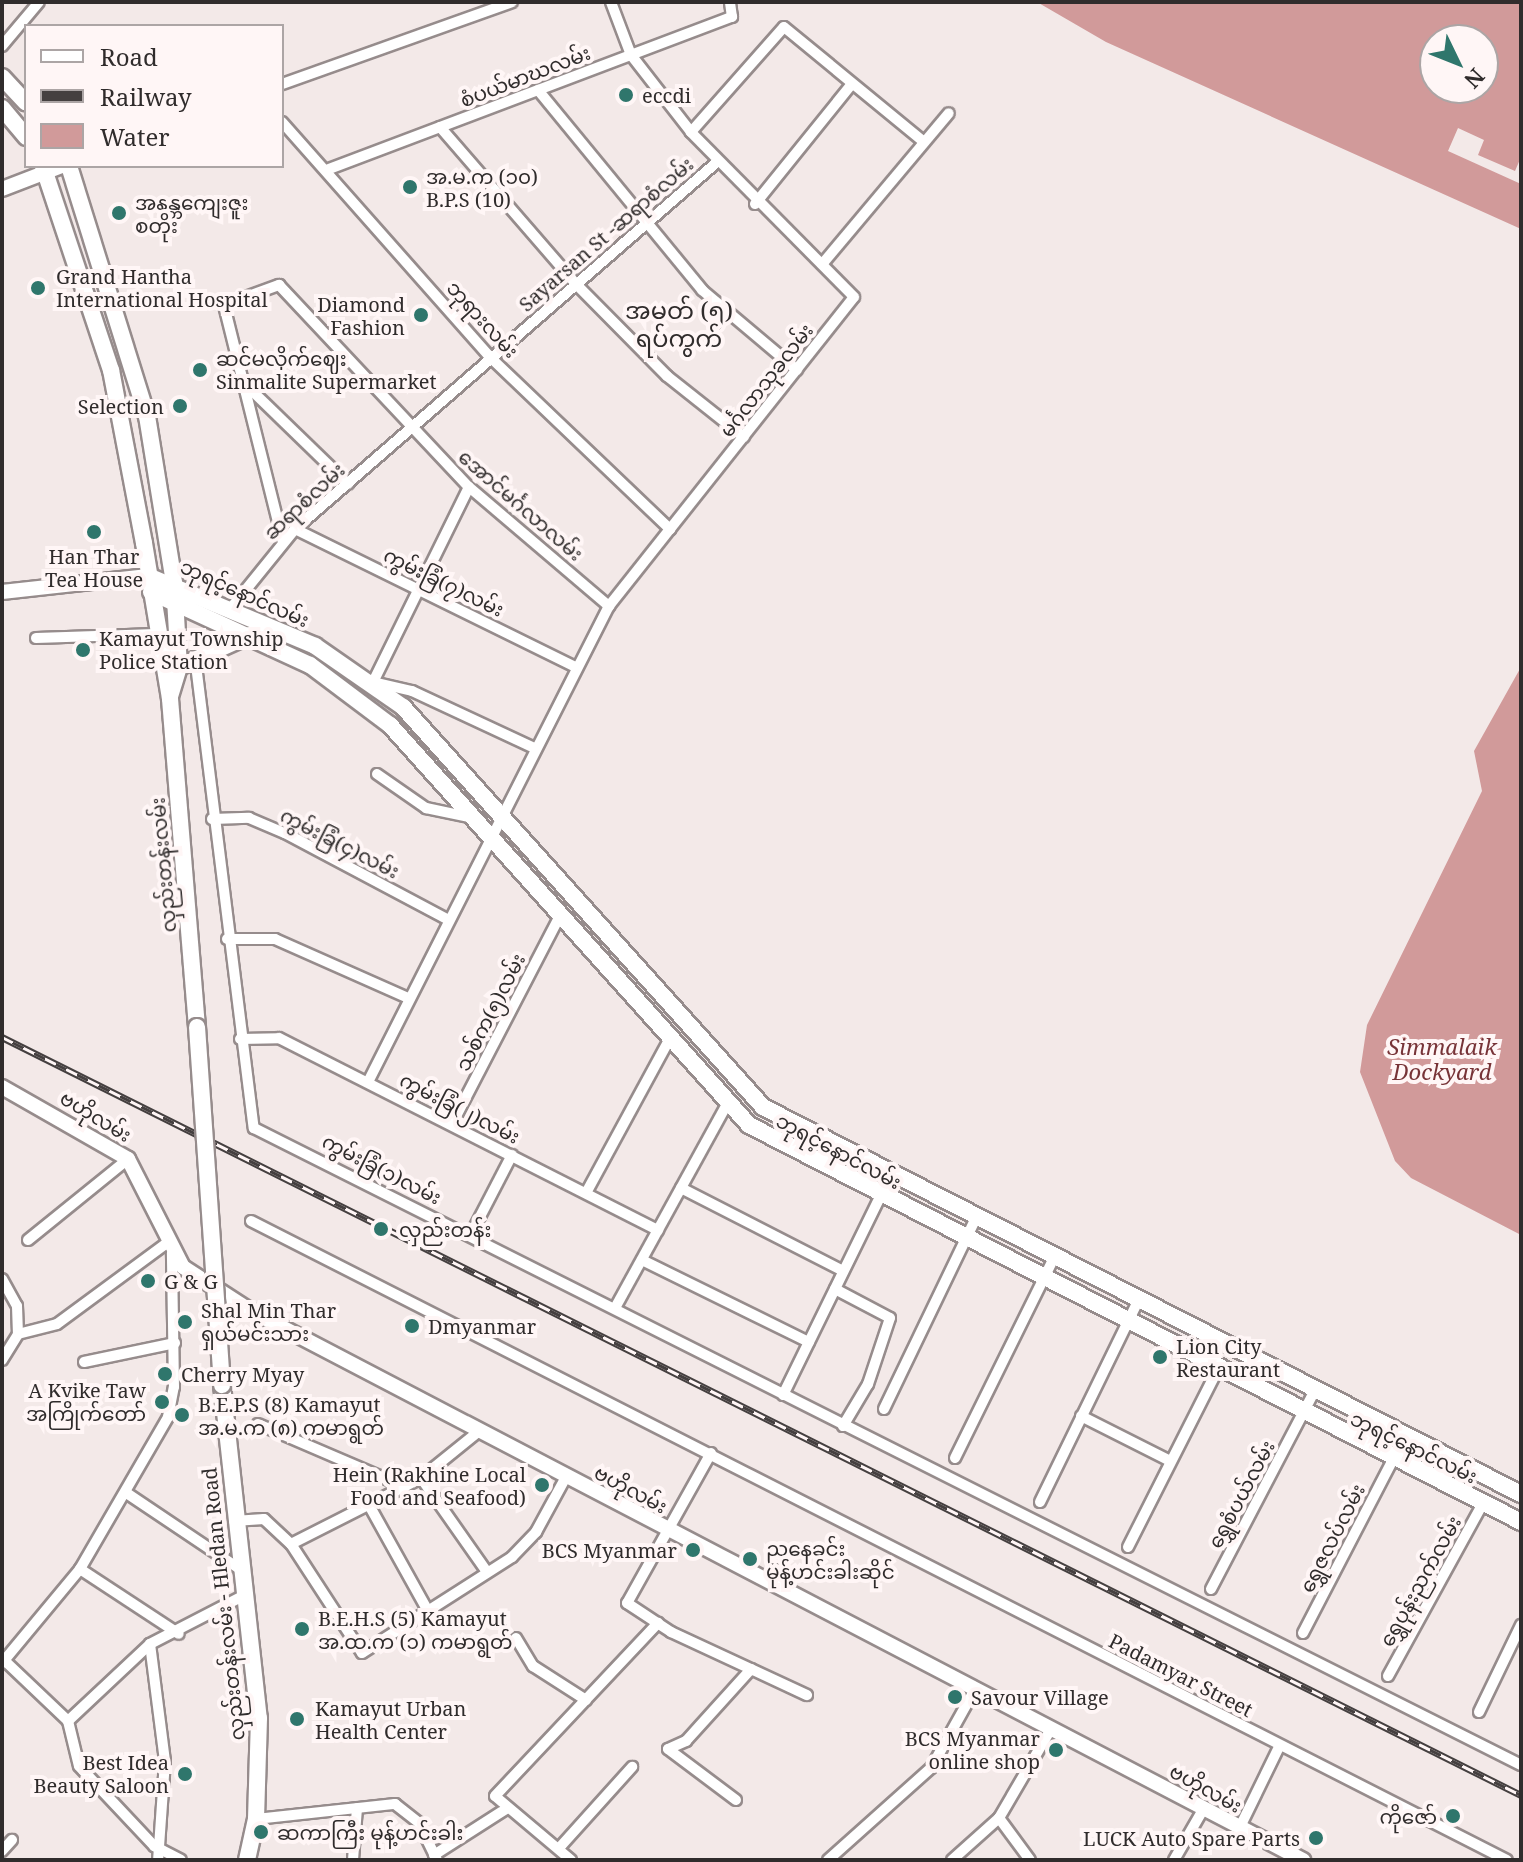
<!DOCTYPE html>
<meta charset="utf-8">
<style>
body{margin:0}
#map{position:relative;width:1523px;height:1862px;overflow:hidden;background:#f3e9e8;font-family:"Noto Serif","Noto Sans Myanmar",serif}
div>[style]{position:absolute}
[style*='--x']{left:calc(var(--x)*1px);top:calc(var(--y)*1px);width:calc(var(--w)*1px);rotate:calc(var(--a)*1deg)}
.water>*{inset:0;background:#d19a9a}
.pier>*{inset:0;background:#f3e9e8}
.roads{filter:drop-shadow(2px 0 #968c8c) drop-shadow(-2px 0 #968c8c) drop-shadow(0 2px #968c8c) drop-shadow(0 -2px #968c8c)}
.minor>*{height:10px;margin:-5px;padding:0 5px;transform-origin:5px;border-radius:5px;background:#fff}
.secondary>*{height:14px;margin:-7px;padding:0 7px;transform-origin:7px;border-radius:7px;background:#fff}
.primary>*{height:16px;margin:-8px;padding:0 8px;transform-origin:8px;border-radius:8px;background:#fff}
.rail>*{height:7px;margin-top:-3.5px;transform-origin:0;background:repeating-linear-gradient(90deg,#fff6f6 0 12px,#454040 0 24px);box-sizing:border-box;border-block:2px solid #454040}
.bridges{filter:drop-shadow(2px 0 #968c8c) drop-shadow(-2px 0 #968c8c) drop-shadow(0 2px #968c8c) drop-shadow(0 -2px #968c8c)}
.primary-bridge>*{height:16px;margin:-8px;padding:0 8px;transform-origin:8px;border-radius:8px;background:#fff}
.dots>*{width:22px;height:22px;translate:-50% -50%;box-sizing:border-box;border:4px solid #fff6f6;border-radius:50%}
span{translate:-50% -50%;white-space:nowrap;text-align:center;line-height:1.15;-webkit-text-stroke:8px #fff6f6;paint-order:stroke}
.street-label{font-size:20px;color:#302c2c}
.poi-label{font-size:20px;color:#302c2c}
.left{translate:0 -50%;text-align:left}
.right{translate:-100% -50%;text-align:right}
.water-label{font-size:22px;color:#773337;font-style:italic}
.quarter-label{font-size:24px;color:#302c2c}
.frame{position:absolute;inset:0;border:4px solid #302c2c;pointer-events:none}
.legend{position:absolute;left:24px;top:24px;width:260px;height:144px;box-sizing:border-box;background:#fff6f6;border:2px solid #aca5a5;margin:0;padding:10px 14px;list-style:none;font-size:24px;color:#302c2c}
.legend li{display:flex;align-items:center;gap:16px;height:40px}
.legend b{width:40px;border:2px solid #aca5a5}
.north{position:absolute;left:1419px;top:24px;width:80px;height:80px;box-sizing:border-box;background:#fff6f6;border:2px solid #aca5a5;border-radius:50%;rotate:133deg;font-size:22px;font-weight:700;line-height:32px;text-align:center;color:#302c2c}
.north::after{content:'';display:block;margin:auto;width:28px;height:36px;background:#2f766c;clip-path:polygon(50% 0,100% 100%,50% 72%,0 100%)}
</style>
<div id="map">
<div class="water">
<i style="clip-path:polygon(evenodd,1037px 2px,1521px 2px,1521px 229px,1106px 42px,1037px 2px,1435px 40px,1483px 40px,1483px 88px,1435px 88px,1435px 40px)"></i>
<i style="clip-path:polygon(1521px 667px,1521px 1235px,1411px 1178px,1395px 1161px,1360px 1072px,1367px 1025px,1482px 791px,1474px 751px)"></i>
</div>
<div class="pier">
<i style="clip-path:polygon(1458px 128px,1484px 140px,1478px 155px,1515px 171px,1521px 157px,1521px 184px,1448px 151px)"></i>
</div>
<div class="roads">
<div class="minor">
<i style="--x:2;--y:46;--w:57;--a:-49.9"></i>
<i style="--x:282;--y:84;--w:244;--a:-19.6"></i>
<i style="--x:538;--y:90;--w:259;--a:50.6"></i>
<i style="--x:702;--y:290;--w:124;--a:40.1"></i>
<i style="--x:282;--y:122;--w:315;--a:48.5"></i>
<i style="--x:491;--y:358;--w:248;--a:43.7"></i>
<i style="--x:440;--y:127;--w:206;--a:49.1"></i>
<i style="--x:575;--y:283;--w:131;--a:45.3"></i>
<i style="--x:667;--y:376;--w:98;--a:38.4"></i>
<i style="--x:691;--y:132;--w:140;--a:-48.5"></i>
<i style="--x:784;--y:27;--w:181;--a:39.4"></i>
<i style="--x:329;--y:169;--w:431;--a:-20.7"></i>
<i style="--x:732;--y:17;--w:15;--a:-98"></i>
<i style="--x:755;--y:204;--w:154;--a:-51.1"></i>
<i style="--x:824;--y:262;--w:194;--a:-50"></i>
<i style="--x:246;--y:385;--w:142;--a:44.1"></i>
<i style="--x:469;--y:487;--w:217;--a:116.2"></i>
<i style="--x:373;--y:682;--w:40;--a:13"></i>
<i style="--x:412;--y:691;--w:135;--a:25"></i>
<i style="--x:295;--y:529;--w:314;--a:26.2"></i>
<i style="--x:283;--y:542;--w:244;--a:-104"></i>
<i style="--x:224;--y:305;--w:59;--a:-20"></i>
<i style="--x:279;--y:285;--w:277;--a:46.8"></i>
<i style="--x:469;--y:487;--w:184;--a:40.4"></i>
<i style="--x:231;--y:608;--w:102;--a:-51"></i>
<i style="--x:295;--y:529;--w:559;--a:-41.01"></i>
<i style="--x:36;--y:638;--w:120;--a:-1.9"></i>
<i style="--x:195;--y:657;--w:475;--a:82.9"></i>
<i style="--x:254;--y:1128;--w:1418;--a:26.69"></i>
<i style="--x:377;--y:774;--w:60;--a:34.8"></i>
<i style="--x:426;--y:808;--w:48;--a:12"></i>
<i style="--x:212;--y:819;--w:37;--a:-2"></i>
<i style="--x:249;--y:818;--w:39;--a:23"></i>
<i style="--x:285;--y:833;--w:183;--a:28"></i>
<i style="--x:227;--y:939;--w:48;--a:0"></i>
<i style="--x:275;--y:939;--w:145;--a:23.9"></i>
<i style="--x:240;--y:1039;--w:39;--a:-1"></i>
<i style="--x:279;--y:1038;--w:425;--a:26.9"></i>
<i style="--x:368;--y:1082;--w:534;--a:-63.15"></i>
<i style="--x:609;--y:606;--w:394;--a:-51.6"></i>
<i style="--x:854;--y:297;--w:232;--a:-134.7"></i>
<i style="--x:691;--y:132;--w:98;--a:-127.9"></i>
<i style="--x:631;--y:55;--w:57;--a:-110.7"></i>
<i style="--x:452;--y:1124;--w:234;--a:-62.6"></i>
<i style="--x:681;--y:1188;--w:182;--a:27.1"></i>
<i style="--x:586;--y:1193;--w:174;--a:-61.5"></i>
<i style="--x:251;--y:1221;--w:1409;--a:26.97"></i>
<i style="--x:471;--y:1234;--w:89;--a:-62.6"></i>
<i style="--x:28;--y:1240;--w:129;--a:-39"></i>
<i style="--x:642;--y:1260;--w:186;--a:26.2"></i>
<i style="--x:2;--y:1279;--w:31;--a:61"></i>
<i style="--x:17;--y:1306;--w:28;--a:88"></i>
<i style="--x:835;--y:1289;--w:62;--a:27.8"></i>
<i style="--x:890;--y:1318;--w:70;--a:108.4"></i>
<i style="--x:868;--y:1384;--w:49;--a:120.8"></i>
<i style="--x:615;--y:1308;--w:233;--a:-61.2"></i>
<i style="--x:18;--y:1334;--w:40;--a:-14.4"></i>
<i style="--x:57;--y:1324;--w:137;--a:-36.4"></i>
<i style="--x:2;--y:1360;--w:31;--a:-58"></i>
<i style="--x:84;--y:1362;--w:93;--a:-11.8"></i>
<i style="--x:783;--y:1395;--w:243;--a:-63.9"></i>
<i style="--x:884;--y:1409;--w:210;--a:-64.3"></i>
<i style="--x:1081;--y:1416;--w:100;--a:26.8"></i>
<i style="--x:258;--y:1424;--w:160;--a:23.2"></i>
<i style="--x:711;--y:1453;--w:172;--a:119.2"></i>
<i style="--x:627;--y:1603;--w:53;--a:33.4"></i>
<i style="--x:671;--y:1632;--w:150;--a:24.9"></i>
<i style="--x:955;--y:1458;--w:221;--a:-63.7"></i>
<i style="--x:421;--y:1478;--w:115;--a:54.9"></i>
<i style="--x:128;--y:1494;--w:133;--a:33.9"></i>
<i style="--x:1040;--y:1502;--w:221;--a:-64"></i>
<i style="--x:369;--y:1505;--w:121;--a:60.9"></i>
<i style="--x:234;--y:1521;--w:30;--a:-4"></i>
<i style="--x:264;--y:1519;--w:37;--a:43"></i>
<i style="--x:291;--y:1544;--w:130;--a:56.9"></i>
<i style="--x:362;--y:1653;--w:178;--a:-32.6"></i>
<i style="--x:512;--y:1557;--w:35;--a:-46"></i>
<i style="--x:536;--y:1532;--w:63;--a:-61.4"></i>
<i style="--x:291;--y:1544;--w:146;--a:-26.9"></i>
<i style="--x:421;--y:1478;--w:73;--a:-38.9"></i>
<i style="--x:1128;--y:1547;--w:199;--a:-63.2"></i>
<i style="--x:80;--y:1569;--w:118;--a:33.3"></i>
<i style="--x:1211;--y:1589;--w:222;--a:-62.4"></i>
<i style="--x:1303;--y:1633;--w:220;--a:-62.6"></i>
<i style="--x:516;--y:1638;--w:33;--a:59"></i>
<i style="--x:533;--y:1666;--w:63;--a:32.7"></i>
<i style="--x:150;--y:1644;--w:118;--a:82.7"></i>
<i style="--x:165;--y:1761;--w:99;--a:94"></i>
<i style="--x:4;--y:1660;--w:88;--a:43.6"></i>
<i style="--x:68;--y:1721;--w:46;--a:76.3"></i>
<i style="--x:79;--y:1766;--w:110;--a:46.8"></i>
<i style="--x:154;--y:1846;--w:30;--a:27"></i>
<i style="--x:2;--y:1663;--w:122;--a:-50.3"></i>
<i style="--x:80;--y:1569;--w:176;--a:-59.9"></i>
<i style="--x:168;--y:1417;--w:31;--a:-79"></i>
<i style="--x:174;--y:1387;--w:134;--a:-90.9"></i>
<i style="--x:1388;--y:1676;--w:197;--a:-61.2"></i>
<i style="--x:1479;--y:1712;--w:97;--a:-64.2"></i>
<i style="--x:68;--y:1721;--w:112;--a:-43.2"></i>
<i style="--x:150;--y:1644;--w:105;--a:-27.3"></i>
<i style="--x:668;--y:1749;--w:20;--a:-24"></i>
<i style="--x:686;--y:1741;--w:97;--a:-47.9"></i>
<i style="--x:668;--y:1749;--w:85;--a:36.9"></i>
<i style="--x:999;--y:1818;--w:52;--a:53.6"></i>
<i style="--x:256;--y:1819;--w:140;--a:-6.2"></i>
<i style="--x:395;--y:1804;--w:31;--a:38"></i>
<i style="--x:419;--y:1823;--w:41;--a:64.1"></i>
<i style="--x:1239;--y:1829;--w:93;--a:-64"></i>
<i style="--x:560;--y:1847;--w:108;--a:-48"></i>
<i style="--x:2;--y:1851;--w:15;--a:-48"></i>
<i style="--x:434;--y:1855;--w:85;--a:-32.6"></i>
<i style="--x:353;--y:1860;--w:52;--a:-85.6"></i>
<i style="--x:571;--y:1860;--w:99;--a:-139.9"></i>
<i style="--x:495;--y:1796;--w:238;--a:-46.7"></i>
<i style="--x:828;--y:1860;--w:138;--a:-41.8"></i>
<i style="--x:931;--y:1768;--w:88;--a:-60.8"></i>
<i style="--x:952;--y:1860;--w:63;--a:-41.8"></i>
<i style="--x:999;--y:1818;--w:103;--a:-59.7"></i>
<i style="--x:1174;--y:1860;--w:60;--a:-60"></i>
</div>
<div class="secondary">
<i style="--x:2;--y:189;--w:64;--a:-21"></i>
<i style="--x:2;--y:592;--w:147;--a:-6.3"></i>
<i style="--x:2;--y:1087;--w:145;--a:29.7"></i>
<i style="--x:128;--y:1159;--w:121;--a:63"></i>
<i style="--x:183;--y:1267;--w:81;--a:32.9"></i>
<i style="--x:251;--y:1311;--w:1187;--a:27.56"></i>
</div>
<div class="primary">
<i style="--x:2;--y:77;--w:35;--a:47"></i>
<i style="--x:2;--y:108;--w:38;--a:50"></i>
<i style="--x:43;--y:166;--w:215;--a:71.6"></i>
<i style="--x:111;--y:370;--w:176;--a:79.2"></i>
<i style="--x:144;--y:543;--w:158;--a:80.5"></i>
<i style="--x:170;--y:699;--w:329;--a:85.3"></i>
<i style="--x:69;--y:166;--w:262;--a:72.7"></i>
<i style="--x:147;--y:416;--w:168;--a:80.8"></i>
<i style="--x:174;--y:582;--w:85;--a:86.6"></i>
<i style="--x:179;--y:667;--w:31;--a:107"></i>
<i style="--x:148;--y:576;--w:181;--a:22.7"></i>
<i style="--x:315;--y:646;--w:107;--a:34.7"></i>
<i style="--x:403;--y:707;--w:538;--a:48.01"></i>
<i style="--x:763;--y:1107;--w:851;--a:27.05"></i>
<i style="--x:151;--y:592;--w:175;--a:24.7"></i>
<i style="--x:310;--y:665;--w:100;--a:36.9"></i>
<i style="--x:390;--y:725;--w:537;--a:48.09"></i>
<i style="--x:749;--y:1125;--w:868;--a:27.21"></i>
<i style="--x:179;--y:667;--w:78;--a:-24.3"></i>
<i style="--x:222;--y:1385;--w:335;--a:83.7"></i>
<i style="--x:259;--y:1718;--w:101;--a:91.7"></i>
<i style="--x:256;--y:1819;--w:42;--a:102.4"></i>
</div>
</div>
<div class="rail">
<i style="--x:2;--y:1037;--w:1698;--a:26.52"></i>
</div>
<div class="bridges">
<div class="primary-bridge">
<i style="--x:197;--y:1027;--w:359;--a:86"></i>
</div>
</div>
<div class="dots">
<i style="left:626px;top:95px;background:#2f766c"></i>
<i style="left:410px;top:187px;background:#2f766c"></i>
<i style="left:119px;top:213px;background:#2f766c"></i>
<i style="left:38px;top:288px;background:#2f766c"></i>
<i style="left:421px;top:315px;background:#2f766c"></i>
<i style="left:200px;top:370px;background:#2f766c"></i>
<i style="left:180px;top:406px;background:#2f766c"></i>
<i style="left:94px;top:532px;background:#2f766c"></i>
<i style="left:83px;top:650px;background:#2f766c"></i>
<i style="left:381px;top:1229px;background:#2f766c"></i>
<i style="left:148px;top:1281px;background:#2f766c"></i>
<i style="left:185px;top:1322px;background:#2f766c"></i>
<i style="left:412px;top:1326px;background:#2f766c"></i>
<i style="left:1160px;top:1357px;background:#2f766c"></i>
<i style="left:165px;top:1374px;background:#2f766c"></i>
<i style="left:162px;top:1402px;background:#2f766c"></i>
<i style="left:182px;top:1415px;background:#2f766c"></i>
<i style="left:542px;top:1485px;background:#2f766c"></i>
<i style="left:693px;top:1550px;background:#2f766c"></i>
<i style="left:750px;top:1559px;background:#2f766c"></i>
<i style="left:302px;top:1629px;background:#2f766c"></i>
<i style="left:955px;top:1697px;background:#2f766c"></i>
<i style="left:297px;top:1719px;background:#2f766c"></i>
<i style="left:1056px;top:1750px;background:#2f766c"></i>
<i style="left:185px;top:1774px;background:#2f766c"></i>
<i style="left:1453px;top:1816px;background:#2f766c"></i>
<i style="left:261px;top:1832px;background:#2f766c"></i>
<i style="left:1316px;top:1838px;background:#2f766c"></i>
</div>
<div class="street-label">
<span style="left:525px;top:76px;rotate:-21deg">စံပယ်မာဃလမ်း</span>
<span style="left:606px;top:234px;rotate:-41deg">Sayarsan St -ဆရာစံလမ်း</span>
<span style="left:483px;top:319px;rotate:48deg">ဘုရားလမ်း</span>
<span style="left:766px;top:380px;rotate:-52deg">မင်္ဂလာသုခလမ်း</span>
<span style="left:304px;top:501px;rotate:-43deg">ဆရာစံလမ်း</span>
<span style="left:521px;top:505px;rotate:41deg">အောင်မင်္ဂလာလမ်း</span>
<span style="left:444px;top:582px;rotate:26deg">ကွမ်းခြံ(၇)လမ်း</span>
<span style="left:245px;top:593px;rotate:24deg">ဘုရင့်နောင်လမ်း</span>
<span style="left:340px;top:843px;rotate:27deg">ကွမ်းခြံ(၄)လမ်း</span>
<span style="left:163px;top:865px;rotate:-95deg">လှည်းတန်းလမ်း</span>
<span style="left:490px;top:1012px;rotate:-63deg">သစ်က(၅)လမ်း</span>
<span style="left:460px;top:1108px;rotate:27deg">ကွမ်းခြံ(၂)လမ်း</span>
<span style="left:96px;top:1116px;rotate:31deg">ဗဟိုလမ်း</span>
<span style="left:839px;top:1151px;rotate:28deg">ဘုရင့်နောင်လမ်း</span>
<span style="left:382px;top:1169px;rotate:27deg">ကွမ်းခြံ(၁)လမ်း</span>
<span style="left:1414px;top:1447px;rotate:26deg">ဘုရင့်နောင်လမ်း</span>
<span style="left:631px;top:1489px;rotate:28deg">ဗဟိုလမ်း</span>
<span style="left:1241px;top:1494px;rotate:-62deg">ရွှေစံပယ်လမ်း</span>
<span style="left:1332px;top:1538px;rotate:-63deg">ရွှေဇလပ်လမ်း</span>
<span style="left:1420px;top:1581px;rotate:-61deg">ရွှေပုန်းညက်လမ်း</span>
<span style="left:223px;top:1604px;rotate:-96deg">လှည်းတန်းလမ်း - Hledan Road</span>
<span style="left:1181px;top:1675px;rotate:27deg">Padamyar Street</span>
<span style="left:1206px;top:1788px;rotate:29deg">ဗဟိုလမ်း</span>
</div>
<div class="poi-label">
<span class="left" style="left:642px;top:95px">eccdi</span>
<span class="left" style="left:426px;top:188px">အ.မ.က (၁၀)<br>B.P.S (10)</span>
<span class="left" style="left:135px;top:214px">အနန္တကျေးဇူး<br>စတိုး</span>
<span class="left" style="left:56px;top:288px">Grand Hantha<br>International Hospital</span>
<span class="right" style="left:405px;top:316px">Diamond<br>Fashion</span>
<span class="left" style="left:216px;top:370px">ဆင်မလိုက်ဈေး<br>Sinmalite Supermarket</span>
<span class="right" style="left:164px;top:406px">Selection</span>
<span style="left:94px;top:568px">Han Thar<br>Tea House</span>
<span class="left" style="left:99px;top:650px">Kamayut Township<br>Police Station</span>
<span class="left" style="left:399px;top:1229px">လှည်းတန်း</span>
<span class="left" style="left:164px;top:1281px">G &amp; G</span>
<span class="left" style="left:201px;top:1322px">Shal Min Thar<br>ရှယ်မင်းသား</span>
<span class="left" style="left:428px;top:1326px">Dmyanmar</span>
<span class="left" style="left:1176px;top:1358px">Lion City<br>Restaurant</span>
<span class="left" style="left:181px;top:1374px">Cherry Myay</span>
<span class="right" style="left:146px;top:1402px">A Kyike Taw<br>အကြိုက်တော်</span>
<span class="left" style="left:198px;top:1416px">B.E.P.S (8) Kamayut<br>အ.မ.က (၈) ကမာရွတ်</span>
<span class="right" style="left:526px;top:1486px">Hein (Rakhine Local<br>Food and Seafood)</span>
<span class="left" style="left:766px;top:1560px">ညနေခင်း<br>မုန့်ဟင်းခါးဆိုင်</span>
<span class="right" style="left:677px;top:1550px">BCS Myanmar</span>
<span class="left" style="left:318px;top:1630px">B.E.H.S (5) Kamayut<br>အ.ထ.က (၁) ကမာရွတ်</span>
<span class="left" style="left:971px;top:1697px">Savour Village</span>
<span class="left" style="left:315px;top:1720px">Kamayut Urban<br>Health Center</span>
<span class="right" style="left:1040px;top:1750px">BCS Myanmar<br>online shop</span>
<span class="right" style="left:169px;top:1774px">Best Idea<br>Beauty Saloon</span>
<span class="right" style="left:1437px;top:1816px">ကိုဇော်</span>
<span class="left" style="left:277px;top:1832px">ဆကာကြီး မုန့်ဟင်းခါး</span>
<span class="right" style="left:1300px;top:1838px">LUCK Auto Spare Parts</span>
</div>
<div class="water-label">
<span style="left:1442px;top:1059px">Simmalaik<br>Dockyard</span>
</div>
<div class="quarter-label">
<span style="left:679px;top:324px">အမှတ် (၅)<br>ရပ်ကွက်</span>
</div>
<div class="frame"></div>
<ul class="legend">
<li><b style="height:10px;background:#fff"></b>Road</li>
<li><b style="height:10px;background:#454040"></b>Railway</li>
<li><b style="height:22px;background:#d19a9a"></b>Water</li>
</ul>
<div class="north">N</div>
</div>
